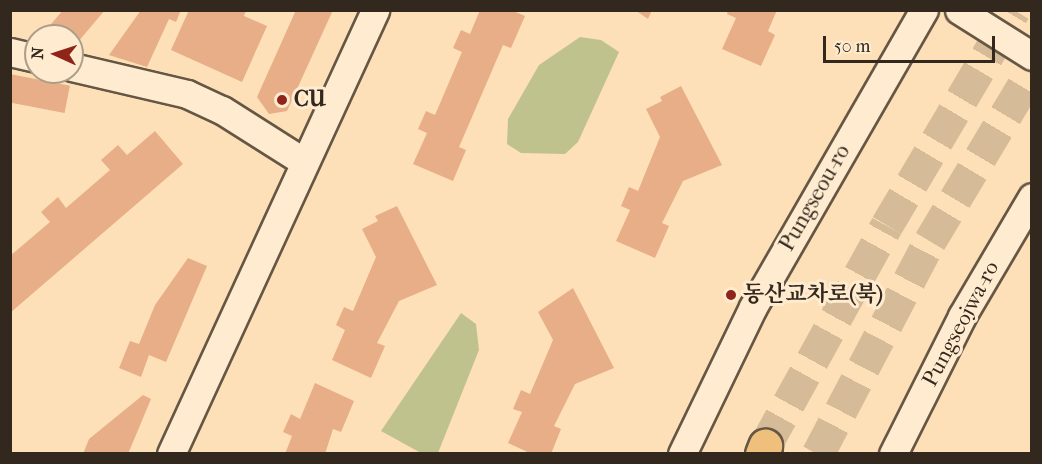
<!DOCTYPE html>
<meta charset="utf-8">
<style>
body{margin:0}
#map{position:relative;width:1042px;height:464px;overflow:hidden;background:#fde0b7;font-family:"IM FELL French Canon","Noto Serif KR",serif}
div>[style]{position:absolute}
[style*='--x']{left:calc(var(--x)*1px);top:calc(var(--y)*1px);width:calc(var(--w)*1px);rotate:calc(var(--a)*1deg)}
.green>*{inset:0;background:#c0c28e}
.building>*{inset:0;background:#e7ae88;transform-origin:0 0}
.highway-tunnel>*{height:33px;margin-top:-16.5px;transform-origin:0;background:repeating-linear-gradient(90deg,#d5bb98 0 33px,transparent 0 49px)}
.roads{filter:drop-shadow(2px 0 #665644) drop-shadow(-2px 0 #665644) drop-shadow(0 2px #665644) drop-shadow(0 -2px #665644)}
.minor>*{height:27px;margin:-13.5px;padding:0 13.5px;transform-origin:13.5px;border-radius:13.5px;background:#feebd0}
.highway>*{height:33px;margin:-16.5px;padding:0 16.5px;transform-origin:16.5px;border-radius:16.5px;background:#eec07c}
.dots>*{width:16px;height:16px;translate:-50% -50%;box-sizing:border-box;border:3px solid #feebd0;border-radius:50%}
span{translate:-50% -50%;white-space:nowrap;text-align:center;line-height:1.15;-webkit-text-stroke:6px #feebd0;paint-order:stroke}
.poi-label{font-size:22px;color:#33281d;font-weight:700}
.left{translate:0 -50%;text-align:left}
.street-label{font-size:22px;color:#33281d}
.frame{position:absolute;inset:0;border:12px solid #33281d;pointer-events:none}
.north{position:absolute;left:24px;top:24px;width:60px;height:60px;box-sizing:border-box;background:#feebd0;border:2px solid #ad9d88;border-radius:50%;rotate:273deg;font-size:16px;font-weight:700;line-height:24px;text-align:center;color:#33281d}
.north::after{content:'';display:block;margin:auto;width:21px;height:27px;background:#8f2418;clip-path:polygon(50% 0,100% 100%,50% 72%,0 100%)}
.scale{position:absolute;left:823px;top:36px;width:172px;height:27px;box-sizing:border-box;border:3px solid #33281d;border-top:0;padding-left:8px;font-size:18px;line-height:21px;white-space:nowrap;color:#33281d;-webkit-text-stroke:4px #feebd0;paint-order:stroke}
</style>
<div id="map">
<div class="green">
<i style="clip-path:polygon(580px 37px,601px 40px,619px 52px,578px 142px,565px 154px,521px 153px,507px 144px,508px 119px,539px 65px)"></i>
<i style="clip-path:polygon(461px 313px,476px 324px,479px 350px,438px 453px,421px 453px,381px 431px)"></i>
</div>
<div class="building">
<i style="clip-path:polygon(63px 10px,105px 10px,72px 49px,72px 36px,41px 36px)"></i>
<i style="clip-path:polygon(141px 10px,181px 10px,176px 22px,169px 19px,147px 67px,109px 55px)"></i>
<i style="clip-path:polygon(189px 10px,246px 10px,244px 16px,267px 26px,242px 82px,171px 50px)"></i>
<i style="clip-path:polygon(296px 10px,333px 10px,287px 111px,269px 114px,257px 97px)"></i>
<i style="clip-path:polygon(480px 10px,511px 10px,525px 16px,511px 48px,503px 45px,469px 124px,459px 147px,466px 150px,453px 181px,413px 164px,427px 133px,418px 129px,426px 111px,435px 115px,462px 52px,453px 48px,461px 30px,470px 34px)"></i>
<i style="clip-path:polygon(635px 10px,652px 10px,648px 19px)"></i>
<i style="clip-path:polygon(728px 10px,777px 10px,768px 31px,775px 35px,761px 66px,722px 49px,736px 18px,727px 14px)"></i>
<i style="left:10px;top:74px;width:61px;height:28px;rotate:11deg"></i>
<i style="clip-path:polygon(681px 86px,722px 165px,683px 181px,662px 223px,669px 226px,655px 258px,616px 241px,630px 210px,621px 206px,629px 187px,638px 191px,660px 137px,646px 109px,662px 101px,660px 97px)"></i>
<i style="clip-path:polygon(155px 131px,183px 164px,10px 313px,10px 256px,50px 222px,41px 212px,58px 197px,66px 208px,110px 170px,101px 160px,118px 145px,127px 155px)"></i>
<i style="clip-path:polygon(397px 206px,437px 285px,399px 301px,377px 343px,385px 346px,371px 378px,332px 360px,345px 330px,336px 325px,344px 307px,353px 311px,376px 257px,362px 229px,378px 221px,375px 216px)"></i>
<i style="clip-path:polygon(188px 258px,207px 266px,166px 362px,149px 355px,141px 377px,119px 368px,130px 341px,139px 344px,155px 305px)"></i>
<i style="clip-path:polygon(573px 288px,614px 368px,575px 384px,554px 426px,561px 429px,551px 454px,532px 454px,508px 443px,522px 412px,513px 409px,521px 390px,530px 394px,553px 340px,538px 312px)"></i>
<i style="clip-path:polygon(315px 383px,354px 401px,341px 432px,333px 429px,325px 454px,285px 454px,292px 436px,283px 432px,291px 414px,300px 419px)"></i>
<i style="clip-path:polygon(143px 395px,151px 399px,128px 454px,83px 454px,89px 439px)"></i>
</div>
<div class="highway-tunnel">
<i style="--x:765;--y:446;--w:252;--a:-61.1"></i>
<i style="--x:887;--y:225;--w:250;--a:-59.4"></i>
<i style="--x:818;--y:454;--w:241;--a:-62.3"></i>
<i style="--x:930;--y:241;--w:198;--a:-59"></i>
</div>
<div class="roads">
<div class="minor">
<i style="--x:959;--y:10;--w:86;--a:32.2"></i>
<i style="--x:10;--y:52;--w:27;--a:13"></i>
<i style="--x:72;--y:67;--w:118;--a:13.2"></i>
<i style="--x:187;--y:94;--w:38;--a:25"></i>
<i style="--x:222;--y:110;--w:97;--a:32.4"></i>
<i style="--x:171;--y:454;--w:489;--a:-65.3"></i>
<i style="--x:682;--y:454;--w:163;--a:-64.2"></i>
<i style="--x:753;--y:307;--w:343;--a:-60.1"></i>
<i style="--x:893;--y:454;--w:154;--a:-63.4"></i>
<i style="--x:962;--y:316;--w:138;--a:-59.5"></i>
</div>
<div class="highway">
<i style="--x:762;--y:454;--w:9;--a:-69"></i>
</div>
</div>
<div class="dots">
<i style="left:282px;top:100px;background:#8f2418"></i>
<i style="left:731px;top:295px;background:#8f2418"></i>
</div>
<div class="poi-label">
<span class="left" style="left:294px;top:100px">CU</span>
<span class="left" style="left:743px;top:295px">동산교차로(북)</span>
</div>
<div class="street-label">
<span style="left:815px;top:198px;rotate:-60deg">Pungseou-ro</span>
<span style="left:961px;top:324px;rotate:-62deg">Pungseojwa-ro</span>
</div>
<div class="frame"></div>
<div class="north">N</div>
<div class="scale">50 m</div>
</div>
